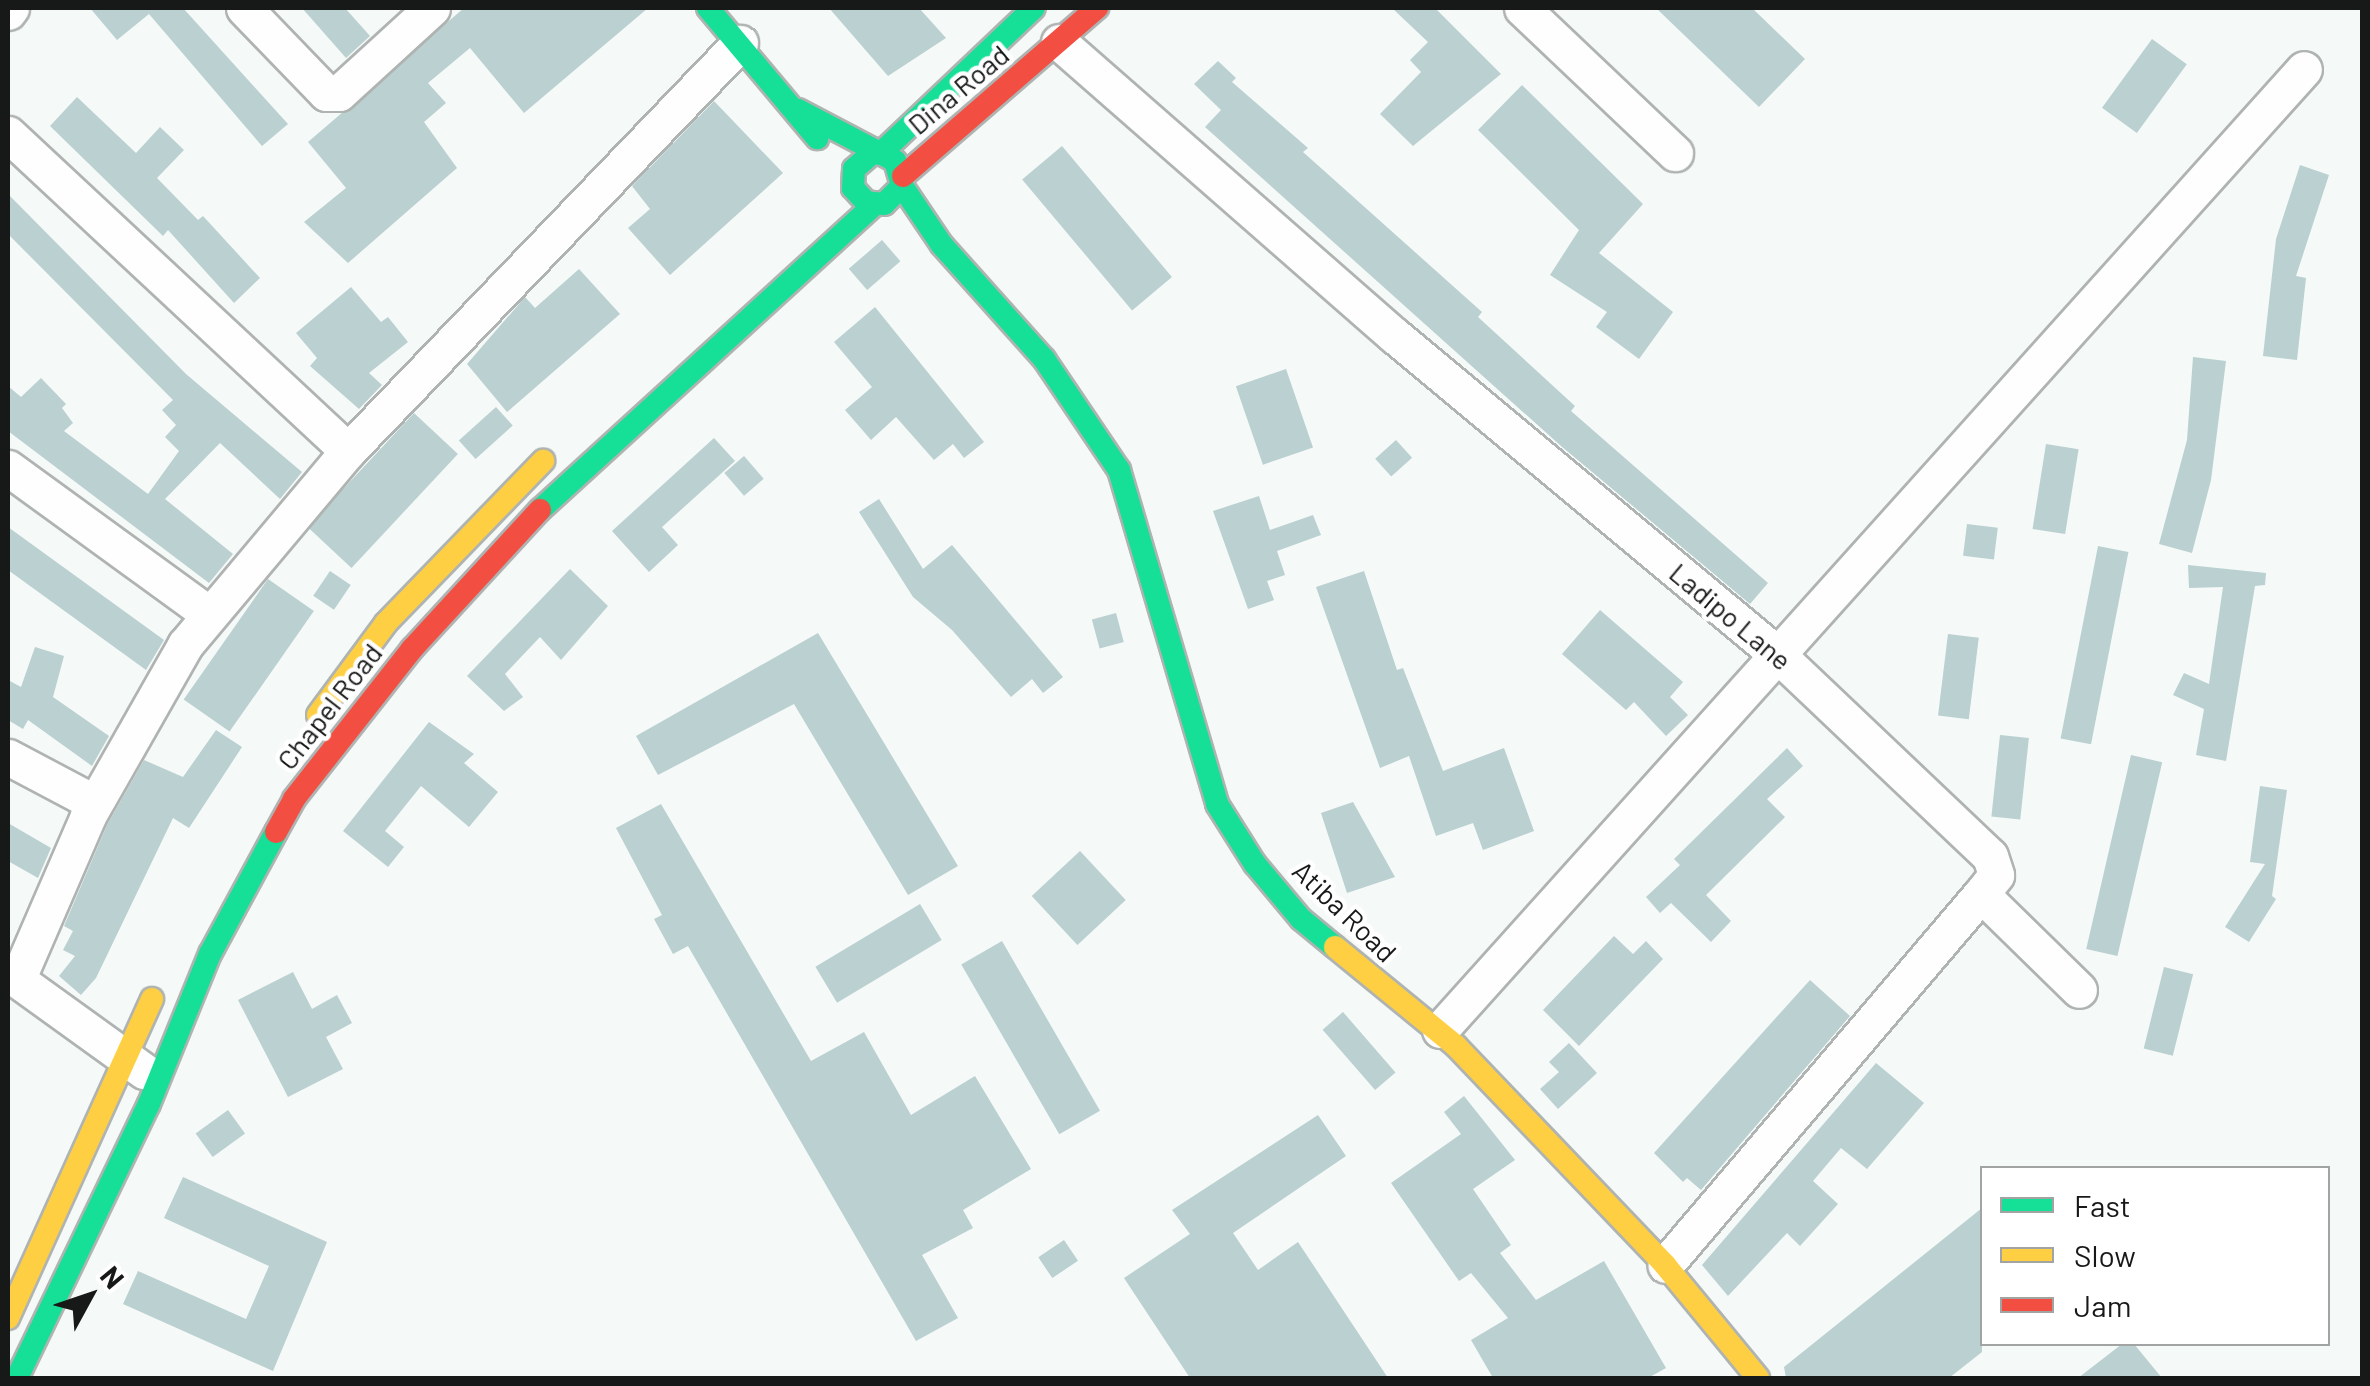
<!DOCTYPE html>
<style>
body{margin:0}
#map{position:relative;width:2370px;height:1386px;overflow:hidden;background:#f5f9f7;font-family:Barlow,sans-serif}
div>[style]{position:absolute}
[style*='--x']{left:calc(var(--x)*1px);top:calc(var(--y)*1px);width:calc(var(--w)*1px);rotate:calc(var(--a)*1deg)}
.building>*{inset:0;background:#bad0d1;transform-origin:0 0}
.roads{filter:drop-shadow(2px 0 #afb3b1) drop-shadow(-2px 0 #afb3b1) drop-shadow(0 2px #afb3b1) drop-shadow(0 -2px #afb3b1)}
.street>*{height:35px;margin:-17.5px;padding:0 17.5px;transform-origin:17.5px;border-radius:17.5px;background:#fefefe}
.fast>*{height:22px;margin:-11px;padding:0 11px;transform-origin:11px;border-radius:11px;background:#16e098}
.slow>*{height:22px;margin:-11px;padding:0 11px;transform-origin:11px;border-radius:11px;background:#ffcf43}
.jam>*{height:22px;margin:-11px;padding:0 11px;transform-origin:11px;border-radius:11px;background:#f24e42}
span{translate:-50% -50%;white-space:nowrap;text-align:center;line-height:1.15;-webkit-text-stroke:9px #fff;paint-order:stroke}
.street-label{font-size:28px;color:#171918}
.frame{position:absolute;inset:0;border:10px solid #171918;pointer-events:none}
.legend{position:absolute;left:1980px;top:1166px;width:350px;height:180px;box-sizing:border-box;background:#fff;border:2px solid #a2a3a3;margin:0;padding:12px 18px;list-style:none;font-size:30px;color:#171918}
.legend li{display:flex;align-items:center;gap:20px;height:50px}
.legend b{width:50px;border:2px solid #a2a3a3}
.north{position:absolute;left:40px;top:1246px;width:100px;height:100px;-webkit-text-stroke:8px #fff;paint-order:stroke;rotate:50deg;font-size:28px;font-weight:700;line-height:40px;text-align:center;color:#171918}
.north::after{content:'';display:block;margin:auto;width:35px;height:45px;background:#171918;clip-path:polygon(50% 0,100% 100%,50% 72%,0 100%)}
</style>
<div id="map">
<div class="building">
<i style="clip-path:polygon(90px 8px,183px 8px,288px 124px,262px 146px,149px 14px,117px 40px)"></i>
<i style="clip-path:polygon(302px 8px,345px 8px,370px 36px,346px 58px)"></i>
<i style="clip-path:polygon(464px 8px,648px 8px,524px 113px,470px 48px,428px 83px,446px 103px,424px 122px,457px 168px,348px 263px,304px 222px,346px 188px,308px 142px)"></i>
<i style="clip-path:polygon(829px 8px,919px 8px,946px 38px,888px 76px)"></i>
<i style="clip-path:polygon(1392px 8px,1435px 8px,1501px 74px,1413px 146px,1380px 114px,1421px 72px,1410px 60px,1428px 42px)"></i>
<i style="clip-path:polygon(1656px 8px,1752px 8px,1805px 59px,1759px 107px)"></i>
<i style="left:2152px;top:39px;width:43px;height:85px;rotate:36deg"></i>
<i style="clip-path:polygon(1218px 61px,1236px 78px,1232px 82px,1308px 148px,1303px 152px,1482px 312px,1478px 317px,1575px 406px,1571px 411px,1768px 583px,1750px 604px,1561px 446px,1205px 127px,1221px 110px,1194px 84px)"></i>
<i style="clip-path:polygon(1522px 85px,1643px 204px,1599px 253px,1673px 312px,1639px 359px,1596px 327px,1607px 312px,1550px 275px,1579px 230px,1478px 130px)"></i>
<i style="clip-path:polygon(77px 97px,136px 153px,160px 127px,184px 150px,157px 178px,198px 220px,203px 216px,260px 278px,234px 303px,168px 230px,163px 236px,50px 126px)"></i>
<i style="clip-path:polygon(714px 101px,783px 173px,670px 275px,628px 228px,650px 209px,632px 186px)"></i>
<i style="left:1062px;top:146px;width:171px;height:52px;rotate:50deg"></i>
<i style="clip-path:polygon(2300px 165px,2329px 175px,2296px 276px,2306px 278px,2297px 360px,2263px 356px,2276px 239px)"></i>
<i style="clip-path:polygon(8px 194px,186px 374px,302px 472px,280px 499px,220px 443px,165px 499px,233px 554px,209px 583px,8px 431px,8px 386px,21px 397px,41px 378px,66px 404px,62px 408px,73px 423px,64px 431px,148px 494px,179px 451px,165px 437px,176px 425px,162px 410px,173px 400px,8px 234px)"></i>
<i style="left:882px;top:240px;width:28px;height:44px;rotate:49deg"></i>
<i style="clip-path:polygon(579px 269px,620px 314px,507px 412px,467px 364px,525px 297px,535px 308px)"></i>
<i style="clip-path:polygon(351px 287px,381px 322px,388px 317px,408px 342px,369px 373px,382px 385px,359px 409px,310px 366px,317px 358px,296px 333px)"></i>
<i style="clip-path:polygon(875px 307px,984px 442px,964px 458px,953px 444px,934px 460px,896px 417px,871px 440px,845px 410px,872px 387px,834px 342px)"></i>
<i style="clip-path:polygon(2193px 357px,2226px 361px,2211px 480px,2192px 553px,2159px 544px,2187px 440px)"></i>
<i style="left:1286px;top:369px;width:83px;height:53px;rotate:71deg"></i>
<i style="left:496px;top:407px;width:25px;height:50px;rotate:48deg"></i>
<i style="left:414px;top:413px;width:60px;height:156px;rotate:43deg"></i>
<i style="clip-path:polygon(714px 438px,735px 461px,662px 527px,678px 545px,649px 572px,612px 531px)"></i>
<i style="left:1396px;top:440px;width:24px;height:28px;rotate:48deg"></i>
<i style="left:2046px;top:444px;width:33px;height:86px;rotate:9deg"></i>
<i style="left:744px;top:456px;width:30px;height:26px;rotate:49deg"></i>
<i style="clip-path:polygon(1259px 496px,1270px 530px,1313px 515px,1321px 535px,1277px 551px,1285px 575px,1267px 581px,1274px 600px,1248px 609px,1213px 511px)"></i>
<i style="clip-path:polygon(879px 499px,923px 569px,952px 545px,1063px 677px,1043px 693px,1032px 679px,1011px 697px,952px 630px,913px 597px,859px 512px)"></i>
<i style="left:1967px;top:524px;width:31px;height:32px;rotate:7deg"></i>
<i style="clip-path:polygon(8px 527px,164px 640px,146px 670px,8px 570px)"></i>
<i style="left:2098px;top:546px;width:31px;height:196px;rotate:11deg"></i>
<i style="clip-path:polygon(2188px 565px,2266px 573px,2265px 585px,2255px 586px,2226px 761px,2196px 755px,2204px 709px,2173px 695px,2184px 673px,2209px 684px,2223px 587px,2189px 588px)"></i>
<i style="clip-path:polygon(570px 569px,608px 606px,561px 660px,540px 637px,505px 674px,523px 697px,504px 711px,467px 676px)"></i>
<i style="left:330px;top:571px;width:25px;height:30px;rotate:34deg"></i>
<i style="clip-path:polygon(1364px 571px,1397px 670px,1403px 668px,1443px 771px,1504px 748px,1534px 831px,1483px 850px,1473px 823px,1436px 836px,1409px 756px,1380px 768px,1316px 587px)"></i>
<i style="left:268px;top:579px;width:56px;height:147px;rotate:35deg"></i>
<i style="clip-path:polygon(1600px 610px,1683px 682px,1670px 697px,1688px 715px,1666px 736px,1634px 702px,1626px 710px,1562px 654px)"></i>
<i style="left:1116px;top:613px;width:30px;height:25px;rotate:75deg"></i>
<i style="clip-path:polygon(818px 633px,958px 866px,908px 895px,794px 704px,658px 775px,636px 736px)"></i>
<i style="left:1948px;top:634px;width:31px;height:82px;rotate:7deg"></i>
<i style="clip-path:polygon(35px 647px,64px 656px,53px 697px,109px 736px,92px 766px,28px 720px,23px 729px,8px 720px,8px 680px,21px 687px)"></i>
<i style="clip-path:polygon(429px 722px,474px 754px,464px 763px,498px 792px,469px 827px,421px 786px,385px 831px,404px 847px,388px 867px,343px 831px)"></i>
<i style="clip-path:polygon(216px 730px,242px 747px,189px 828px,173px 818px,96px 978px,81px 995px,59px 976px,75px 956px,63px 950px,73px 931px,64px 926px,107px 825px,144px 760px,183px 777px)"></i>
<i style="left:2000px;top:735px;width:29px;height:82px;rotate:6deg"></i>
<i style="clip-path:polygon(1787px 748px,1803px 766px,1767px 799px,1785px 817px,1706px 895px,1731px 921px,1711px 942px,1671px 903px,1660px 913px,1646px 897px,1680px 865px,1674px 859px)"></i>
<i style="left:2131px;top:755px;width:32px;height:199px;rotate:13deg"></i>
<i style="clip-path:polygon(2260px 786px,2287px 790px,2272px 896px,2276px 899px,2249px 942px,2225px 927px,2265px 864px,2250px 862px)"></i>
<i style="clip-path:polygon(1353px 802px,1395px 877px,1347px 893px,1321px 813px)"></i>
<i style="clip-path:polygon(661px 804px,811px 1061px,864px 1032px,911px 1115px,975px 1076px,1031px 1169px,963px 1210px,973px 1228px,922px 1255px,958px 1318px,916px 1341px,688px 946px,673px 954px,654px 919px,662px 915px,616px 828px)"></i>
<i style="clip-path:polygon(8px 823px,51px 848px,38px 878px,8px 861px)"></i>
<i style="left:1080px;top:851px;width:67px;height:66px;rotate:47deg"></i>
<i style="left:920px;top:904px;width:42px;height:122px;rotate:59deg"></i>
<i style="clip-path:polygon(1614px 936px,1633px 954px,1646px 941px,1663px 959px,1579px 1046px,1543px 1010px)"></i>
<i style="left:1002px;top:941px;width:196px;height:47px;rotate:60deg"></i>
<i style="left:2164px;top:967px;width:30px;height:84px;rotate:14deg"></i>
<i style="clip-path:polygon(293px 972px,312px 1009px,337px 995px,352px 1023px,326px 1037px,343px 1069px,288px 1097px,238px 1000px)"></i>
<i style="clip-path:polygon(1810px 980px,1850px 1016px,1701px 1190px,1687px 1178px,1683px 1182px,1654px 1153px)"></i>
<i style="left:1343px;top:1012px;width:80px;height:27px;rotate:49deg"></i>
<i style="clip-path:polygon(1569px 1043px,1597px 1073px,1558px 1109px,1540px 1089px,1559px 1072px,1549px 1062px)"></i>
<i style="clip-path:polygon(1876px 1063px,1924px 1103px,1867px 1169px,1841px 1148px,1813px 1181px,1838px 1204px,1800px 1246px,1787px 1233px,1728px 1296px,1702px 1265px)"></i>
<i style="clip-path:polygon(1464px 1096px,1515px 1160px,1473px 1189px,1511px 1245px,1500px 1253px,1536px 1300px,1604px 1261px,1666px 1368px,1648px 1378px,1493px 1378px,1471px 1340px,1508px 1318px,1471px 1273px,1459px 1281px,1391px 1183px,1461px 1134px,1444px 1112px)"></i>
<i style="left:228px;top:1110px;width:29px;height:40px;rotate:54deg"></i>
<i style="clip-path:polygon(1318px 1115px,1346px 1156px,1233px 1233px,1258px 1270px,1298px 1242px,1388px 1378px,1190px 1378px,1124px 1278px,1190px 1234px,1172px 1210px)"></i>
<i style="clip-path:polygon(183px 1177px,327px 1242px,273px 1371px,123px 1304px,138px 1271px,246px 1319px,269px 1266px,164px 1218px)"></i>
<i style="clip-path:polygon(1982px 1208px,1982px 1352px,1949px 1378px,1786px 1378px,1784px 1367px)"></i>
<i style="left:1064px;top:1240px;width:25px;height:31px;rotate:56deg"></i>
<i style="clip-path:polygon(2122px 1344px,2134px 1344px,2162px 1378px,2078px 1378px)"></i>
</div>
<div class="roads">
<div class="street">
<i style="--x:244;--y:8;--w:118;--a:46"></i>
<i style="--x:326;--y:93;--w:13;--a:0"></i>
<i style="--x:339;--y:93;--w:126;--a:-42.4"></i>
<i style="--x:1522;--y:8;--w:211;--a:43.5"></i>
<i style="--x:8;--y:12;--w:5;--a:-53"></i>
<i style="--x:1059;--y:42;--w:446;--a:41.2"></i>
<i style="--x:1395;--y:336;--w:498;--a:39.8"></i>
<i style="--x:1778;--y:655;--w:292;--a:43.5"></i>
<i style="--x:1990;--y:856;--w:20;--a:72"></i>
<i style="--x:1996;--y:875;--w:24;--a:128"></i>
<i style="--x:1981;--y:894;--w:487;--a:130.4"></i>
<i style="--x:8;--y:134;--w:465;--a:43"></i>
<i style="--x:8;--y:468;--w:248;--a:36"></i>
<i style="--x:8;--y:757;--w:98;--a:27.9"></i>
<i style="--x:1981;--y:894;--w:137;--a:44.4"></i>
<i style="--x:8;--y:973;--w:168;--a:35.8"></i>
<i style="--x:18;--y:978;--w:176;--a:-66.6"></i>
<i style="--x:88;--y:816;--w:197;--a:-60.4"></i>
<i style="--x:185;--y:645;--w:253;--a:-50"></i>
<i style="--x:348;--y:451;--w:566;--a:-46.15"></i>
<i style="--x:1440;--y:1030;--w:1292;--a:-48.04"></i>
</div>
<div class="fast">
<i style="--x:708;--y:8;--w:170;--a:50"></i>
<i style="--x:798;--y:110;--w:110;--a:27.7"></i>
<i style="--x:895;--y:161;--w:26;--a:74"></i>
<i style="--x:902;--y:186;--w:25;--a:135"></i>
<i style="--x:884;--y:204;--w:18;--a:-174"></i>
<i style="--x:866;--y:202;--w:19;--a:-133"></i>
<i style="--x:853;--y:188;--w:19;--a:-87"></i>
<i style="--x:854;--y:169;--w:23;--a:-41"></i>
<i style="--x:880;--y:154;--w:212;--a:-43.5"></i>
<i style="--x:902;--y:186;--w:71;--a:55.9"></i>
<i style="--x:942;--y:245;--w:153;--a:48.2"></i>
<i style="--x:1044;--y:359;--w:134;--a:56"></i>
<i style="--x:1119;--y:470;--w:348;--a:73.6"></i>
<i style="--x:1217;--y:804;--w:71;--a:57.7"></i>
<i style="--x:1255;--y:864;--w:72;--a:50.1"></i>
<i style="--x:1301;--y:919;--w:44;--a:39.5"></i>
<i style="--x:540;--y:510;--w:454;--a:-42.4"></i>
<i style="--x:17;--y:1378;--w:304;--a:-64.3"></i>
<i style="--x:149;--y:1104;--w:162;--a:-67.9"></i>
<i style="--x:210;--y:954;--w:139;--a:-61.6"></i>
</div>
<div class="slow">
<i style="--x:318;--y:715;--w:114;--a:-53.5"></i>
<i style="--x:386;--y:623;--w:226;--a:-45.9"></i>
<i style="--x:1335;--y:947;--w:156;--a:39.3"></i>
<i style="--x:1456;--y:1046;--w:303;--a:46.3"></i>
<i style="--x:1665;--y:1265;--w:146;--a:50.5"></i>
<i style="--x:8;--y:1318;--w:350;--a:-65.7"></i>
</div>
<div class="jam">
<i style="--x:903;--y:176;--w:257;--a:-40.9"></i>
<i style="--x:276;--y:832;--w:38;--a:-61"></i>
<i style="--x:294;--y:799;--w:191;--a:-51.8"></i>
<i style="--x:412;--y:649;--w:189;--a:-47.4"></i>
</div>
</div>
<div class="street-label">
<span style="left:958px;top:89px;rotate:-40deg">Dina Road</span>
<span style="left:1731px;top:616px;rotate:40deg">Ladipo Lane</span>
<span style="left:329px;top:706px;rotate:-52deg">Chapel Road</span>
<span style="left:1345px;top:911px;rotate:44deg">Atiba Road</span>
</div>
<div class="frame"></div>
<ul class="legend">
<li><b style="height:12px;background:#16e098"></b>Fast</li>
<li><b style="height:12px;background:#ffcf43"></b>Slow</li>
<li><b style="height:12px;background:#f24e42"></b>Jam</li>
</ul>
<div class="north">N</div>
</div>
